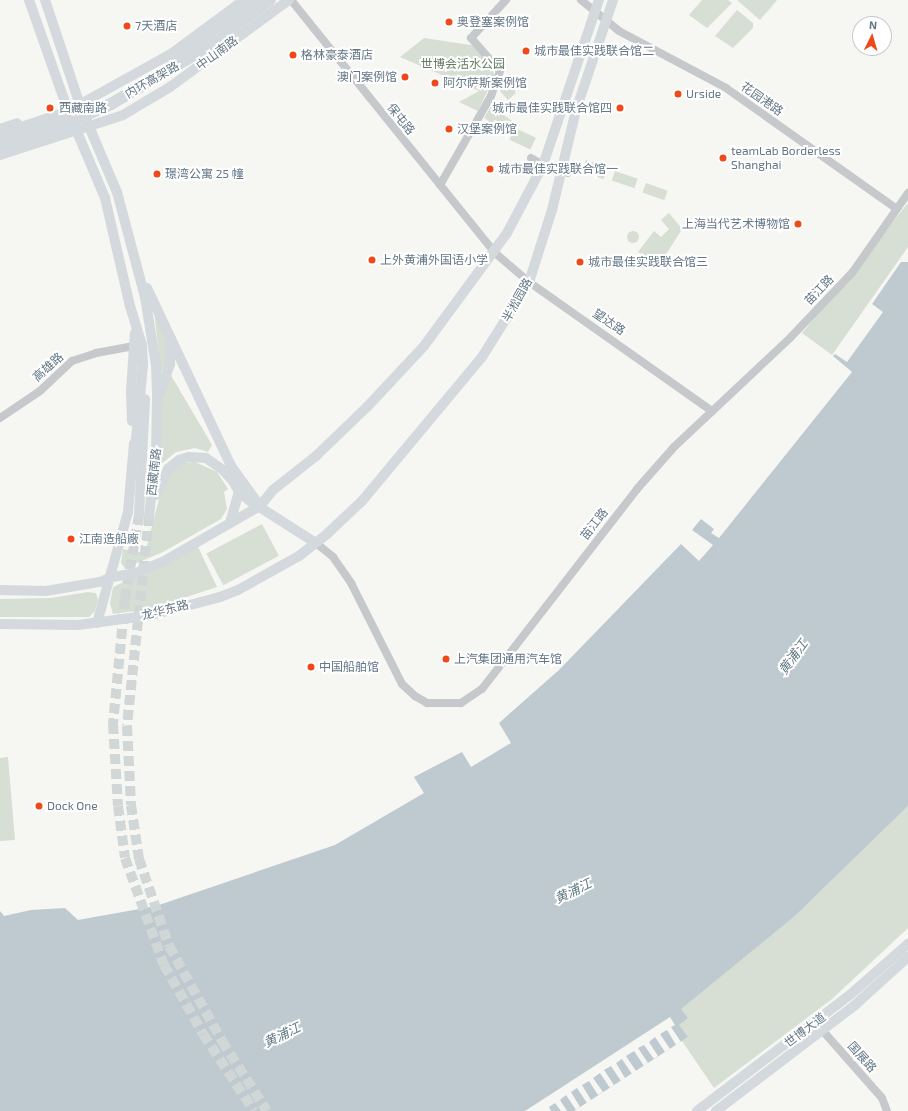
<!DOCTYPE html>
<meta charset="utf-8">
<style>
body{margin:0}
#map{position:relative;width:908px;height:1111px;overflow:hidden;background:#f6f6f2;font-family:"Exo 2","Noto Sans SC",sans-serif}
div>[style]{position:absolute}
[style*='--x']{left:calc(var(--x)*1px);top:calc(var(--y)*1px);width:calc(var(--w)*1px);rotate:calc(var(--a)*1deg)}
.green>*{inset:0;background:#d7ded3;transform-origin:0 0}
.round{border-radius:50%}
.water>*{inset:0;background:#becacf}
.pier>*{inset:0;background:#f6f6f2}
.major-tunnel>*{height:10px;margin-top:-5px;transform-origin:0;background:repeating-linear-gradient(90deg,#d1d6d7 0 10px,transparent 0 15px)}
.minor>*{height:8px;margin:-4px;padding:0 4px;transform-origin:4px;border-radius:4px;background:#c5c9cc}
.major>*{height:10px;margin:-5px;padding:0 5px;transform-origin:5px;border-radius:5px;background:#d4d9dd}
.highway>*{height:12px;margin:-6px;padding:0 6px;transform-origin:6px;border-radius:6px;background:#d4d9dd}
.dots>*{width:11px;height:11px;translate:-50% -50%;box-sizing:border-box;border:2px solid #fff;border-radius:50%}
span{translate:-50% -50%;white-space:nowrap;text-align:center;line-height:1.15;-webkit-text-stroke:4px #fff;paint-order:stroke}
.poi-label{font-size:12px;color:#637786}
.left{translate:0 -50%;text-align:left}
.right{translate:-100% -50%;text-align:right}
.street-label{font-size:12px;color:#637786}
.park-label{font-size:12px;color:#687c62}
.water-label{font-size:13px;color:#5f7983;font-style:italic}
.north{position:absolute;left:852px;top:16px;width:40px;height:40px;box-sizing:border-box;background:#fff;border:1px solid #c1c9cf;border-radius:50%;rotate:5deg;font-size:11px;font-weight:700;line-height:16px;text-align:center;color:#637786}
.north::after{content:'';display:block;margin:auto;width:14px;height:18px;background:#ef491a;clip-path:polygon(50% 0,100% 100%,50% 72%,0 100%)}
</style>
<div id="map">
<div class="green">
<i style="clip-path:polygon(702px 0,728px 0,732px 3px,707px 28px,689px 15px)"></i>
<i style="clip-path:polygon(737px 0,777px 0,760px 20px)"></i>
<i style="clip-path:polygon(737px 10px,753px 23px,753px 28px,733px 48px,715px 36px)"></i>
<i style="clip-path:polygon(424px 38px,477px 46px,495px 75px,478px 111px,459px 102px,479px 91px,400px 57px)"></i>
<i style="clip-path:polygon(509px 74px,523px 87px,508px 100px,500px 91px)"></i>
<i style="clip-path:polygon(491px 106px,512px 121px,504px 131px,484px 118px)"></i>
<i style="left:515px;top:128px;width:23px;height:13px;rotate:25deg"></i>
<i style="left:586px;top:160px;width:23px;height:12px;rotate:20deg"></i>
<i style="left:615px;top:171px;width:24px;height:10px;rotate:19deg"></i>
<i style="left:646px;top:183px;width:23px;height:10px;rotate:20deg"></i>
<i style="clip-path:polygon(908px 203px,908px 247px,832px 355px,802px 333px)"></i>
<i style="clip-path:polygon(669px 213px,682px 229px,660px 264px,638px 252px,654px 231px,661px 237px,669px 229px,661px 220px)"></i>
<i class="round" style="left:627px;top:231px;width:12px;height:12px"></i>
<i style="clip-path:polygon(154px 310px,168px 338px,168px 359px,161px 373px)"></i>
<i style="clip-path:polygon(169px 372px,212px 445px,208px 452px,195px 448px,176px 452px,160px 465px,160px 405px)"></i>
<i style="clip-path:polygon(195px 462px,217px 472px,228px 489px,224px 492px,227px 509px,221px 519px,163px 552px,125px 568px,121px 563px,123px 549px,145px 553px,165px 476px,183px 463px)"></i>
<i style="left:262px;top:524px;width:36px;height:63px;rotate:62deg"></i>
<i style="clip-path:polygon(198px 547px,217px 587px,150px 609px,113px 614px,110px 603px,113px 587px)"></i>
<i style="clip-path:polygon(88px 592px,96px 593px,98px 600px,95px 611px,89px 617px,0 617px,0 599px,51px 598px)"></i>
<i style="clip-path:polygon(8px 757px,15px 840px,0 841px,0 758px)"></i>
<i style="clip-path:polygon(908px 806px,908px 928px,832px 999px,714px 1088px,682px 1041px,688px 1037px,678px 1025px,688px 1018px,680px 1009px,795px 916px)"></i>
</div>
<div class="water">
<i style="clip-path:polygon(901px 262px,908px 262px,908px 806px,795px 916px,681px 1009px,688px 1018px,679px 1025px,688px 1037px,574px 1111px,0 1111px,0 911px,4px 916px,31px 910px,65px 908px,78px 920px,156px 906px,335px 845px,424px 793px,414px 777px,462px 752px,471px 767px,511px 743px,499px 723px,559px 670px,681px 544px,699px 561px,713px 545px,692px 530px,701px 519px,714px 529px,711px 533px,719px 538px,852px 372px,833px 356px,835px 354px,847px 362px,883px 312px,872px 304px)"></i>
</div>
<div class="pier">
<i style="clip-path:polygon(670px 1017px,675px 1025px,671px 1027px,681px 1042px,676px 1045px,667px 1030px,660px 1034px,670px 1049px,665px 1052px,655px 1037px,649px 1042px,658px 1056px,654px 1059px,644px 1045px,638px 1048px,648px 1063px,644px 1066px,634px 1051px,626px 1056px,636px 1071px,632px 1074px,622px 1059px,616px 1063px,625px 1078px,621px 1081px,611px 1066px,604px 1070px,614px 1085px,610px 1088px,600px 1073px,593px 1078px,603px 1092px,598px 1095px,589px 1081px,582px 1085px,591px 1100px,587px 1103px,577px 1088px,571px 1092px,580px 1107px,576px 1110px,566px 1095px,560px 1100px,567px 1111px,561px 1111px,555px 1103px,549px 1107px,551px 1111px,525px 1111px)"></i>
</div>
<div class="major-tunnel">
<i style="--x:139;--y:515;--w:85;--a:99.5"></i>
<i style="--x:125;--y:599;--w:126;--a:95.5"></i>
<i style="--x:113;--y:724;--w:82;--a:86.5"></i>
<i style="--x:118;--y:806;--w:52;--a:82.3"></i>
<i style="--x:125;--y:858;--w:114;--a:70"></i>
<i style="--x:164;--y:965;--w:79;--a:60.5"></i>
<i style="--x:203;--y:1034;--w:92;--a:56.5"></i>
<i style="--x:149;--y:516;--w:211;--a:96"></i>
<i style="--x:127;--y:726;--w:79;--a:87.1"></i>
<i style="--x:131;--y:805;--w:55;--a:81.6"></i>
<i style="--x:139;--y:859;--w:92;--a:71"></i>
<i style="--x:169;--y:946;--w:109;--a:60.8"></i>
<i style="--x:222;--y:1041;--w:83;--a:57.3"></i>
</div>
<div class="minor">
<i style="--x:291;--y:0;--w:324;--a:51.1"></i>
<i style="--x:494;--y:252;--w:46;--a:40.6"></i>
<i style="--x:529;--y:282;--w:224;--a:35.2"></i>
<i style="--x:581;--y:0;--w:49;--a:39.2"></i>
<i style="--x:619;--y:31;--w:121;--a:28"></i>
<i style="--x:726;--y:88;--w:209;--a:35.3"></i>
<i style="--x:531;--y:158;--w:14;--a:30"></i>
<i style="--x:543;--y:165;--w:26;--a:18"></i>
<i style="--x:440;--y:185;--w:103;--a:-60.2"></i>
<i style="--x:491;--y:96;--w:27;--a:-70"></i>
<i style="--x:500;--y:71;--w:44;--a:-131.3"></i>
<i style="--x:471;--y:38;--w:52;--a:-47.4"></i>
<i style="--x:0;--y:418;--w:48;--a:-34"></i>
<i style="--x:40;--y:391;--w:44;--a:-43.2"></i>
<i style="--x:72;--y:361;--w:25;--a:-18"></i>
<i style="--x:96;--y:353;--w:44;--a:-10.5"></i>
<i style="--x:316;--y:543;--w:22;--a:39"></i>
<i style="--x:333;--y:557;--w:32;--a:55"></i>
<i style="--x:351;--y:583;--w:113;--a:63.2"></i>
<i style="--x:402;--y:684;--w:18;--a:43"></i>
<i style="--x:415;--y:696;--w:14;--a:30"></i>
<i style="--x:427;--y:703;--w:34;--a:0"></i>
<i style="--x:461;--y:703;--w:25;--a:-34"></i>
<i style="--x:482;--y:689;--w:253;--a:-52.2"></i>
<i style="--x:637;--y:489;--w:56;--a:-48.6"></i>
<i style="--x:674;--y:447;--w:159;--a:-43.2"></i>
<i style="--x:790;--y:338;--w:90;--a:-46.4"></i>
<i style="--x:852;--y:273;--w:98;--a:-55"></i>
<i style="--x:815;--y:1022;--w:101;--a:48.6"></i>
<i style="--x:882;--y:1098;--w:14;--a:69"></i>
</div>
<div class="major">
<i style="--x:29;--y:0;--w:114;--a:70.6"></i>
<i style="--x:67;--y:108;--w:98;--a:67.1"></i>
<i style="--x:105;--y:198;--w:111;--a:77"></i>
<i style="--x:130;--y:306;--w:41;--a:72.9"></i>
<i style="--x:142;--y:345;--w:20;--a:87"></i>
<i style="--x:143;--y:365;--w:84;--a:95.4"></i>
<i style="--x:45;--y:0;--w:111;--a:71.6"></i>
<i style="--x:80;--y:105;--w:95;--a:67"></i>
<i style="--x:117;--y:192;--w:109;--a:75.1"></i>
<i style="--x:145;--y:297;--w:69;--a:80.8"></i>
<i style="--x:156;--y:365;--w:35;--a:88"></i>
<i style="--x:157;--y:400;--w:52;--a:91.1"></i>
<i style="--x:156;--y:452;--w:64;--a:96.2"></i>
<i style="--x:77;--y:106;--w:107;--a:-29"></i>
<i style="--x:171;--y:54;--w:91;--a:-36.5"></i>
<i style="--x:0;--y:129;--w:18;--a:-19"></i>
<i style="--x:0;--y:155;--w:129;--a:-18"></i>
<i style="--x:123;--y:115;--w:55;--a:-30.8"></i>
<i style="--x:170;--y:87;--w:147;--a:-36.2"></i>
<i style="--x:147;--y:288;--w:197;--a:64.7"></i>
<i style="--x:231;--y:466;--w:49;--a:54.1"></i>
<i style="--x:160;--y:393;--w:31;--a:-71"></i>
<i style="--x:170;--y:364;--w:25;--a:-88"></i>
<i style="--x:132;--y:421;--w:30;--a:-92"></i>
<i style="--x:131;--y:391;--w:58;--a:-86.1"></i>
<i style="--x:156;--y:495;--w:29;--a:-65"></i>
<i style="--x:168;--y:469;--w:14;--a:-39"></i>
<i style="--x:179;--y:460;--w:10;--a:-17"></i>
<i style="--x:189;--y:457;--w:17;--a:3"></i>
<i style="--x:206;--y:458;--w:21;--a:35"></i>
<i style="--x:223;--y:470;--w:15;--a:48"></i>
<i style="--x:233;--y:481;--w:13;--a:61"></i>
<i style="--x:239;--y:492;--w:14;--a:39"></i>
<i style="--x:250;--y:501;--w:78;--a:32.5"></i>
<i style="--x:139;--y:515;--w:116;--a:-87"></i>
<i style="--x:230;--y:523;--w:32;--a:-74"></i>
<i style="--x:0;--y:590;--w:46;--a:1.2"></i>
<i style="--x:46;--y:591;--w:55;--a:-9.5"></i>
<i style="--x:100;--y:582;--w:13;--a:-23"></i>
<i style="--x:112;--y:577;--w:24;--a:-9"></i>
<i style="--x:136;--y:573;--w:33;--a:-23"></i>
<i style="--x:166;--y:560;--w:108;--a:-29.9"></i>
<i style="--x:260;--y:506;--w:21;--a:-51"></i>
<i style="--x:273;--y:490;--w:55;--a:-38.3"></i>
<i style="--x:316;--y:456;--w:71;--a:-43.9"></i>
<i style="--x:367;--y:407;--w:83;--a:-46.9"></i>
<i style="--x:424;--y:346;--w:140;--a:-53.7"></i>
<i style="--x:507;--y:233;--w:77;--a:-62.1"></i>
<i style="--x:543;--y:165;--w:174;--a:-71.3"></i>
<i style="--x:97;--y:623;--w:115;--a:-74.4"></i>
<i style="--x:128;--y:512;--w:69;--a:-85"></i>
<i style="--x:0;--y:624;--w:78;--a:0.7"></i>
<i style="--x:78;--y:625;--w:75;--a:-7.7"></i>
<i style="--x:152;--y:615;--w:70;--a:-14.8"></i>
<i style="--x:220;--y:597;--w:19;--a:-21"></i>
<i style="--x:238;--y:590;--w:70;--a:-29.1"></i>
<i style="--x:299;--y:556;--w:37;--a:-38"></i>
<i style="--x:328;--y:533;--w:47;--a:-43.3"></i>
<i style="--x:362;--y:501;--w:187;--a:-50.2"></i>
<i style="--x:482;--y:357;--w:89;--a:-57.9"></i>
<i style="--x:529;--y:282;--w:76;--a:-72.3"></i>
<i style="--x:552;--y:210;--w:103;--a:-76.5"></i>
<i style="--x:576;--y:110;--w:116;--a:-71.4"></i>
<i style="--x:697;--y:1111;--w:193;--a:-37.2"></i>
<i style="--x:851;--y:994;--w:76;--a:-41.3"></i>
<i style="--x:716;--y:1111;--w:175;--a:-37.3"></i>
<i style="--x:855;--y:1005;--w:72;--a:-42.2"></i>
</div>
<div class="highway">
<i style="--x:172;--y:60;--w:102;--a:-35.9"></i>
<i style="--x:0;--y:135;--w:92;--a:-18.4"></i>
<i style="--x:0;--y:145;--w:65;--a:-17.9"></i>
<i style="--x:62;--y:125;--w:53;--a:-23.2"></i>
<i style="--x:111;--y:104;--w:108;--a:-30.6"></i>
<i style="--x:204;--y:49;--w:82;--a:-36.6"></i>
</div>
<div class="dots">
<i style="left:449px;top:22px;background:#ef491a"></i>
<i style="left:127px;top:26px;background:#ef491a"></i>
<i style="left:526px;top:51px;background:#ef491a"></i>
<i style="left:293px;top:55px;background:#ef491a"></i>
<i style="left:405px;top:77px;background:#ef491a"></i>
<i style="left:435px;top:83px;background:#ef491a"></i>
<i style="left:678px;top:94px;background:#ef491a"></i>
<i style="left:50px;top:108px;background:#ef491a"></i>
<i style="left:620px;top:108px;background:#ef491a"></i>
<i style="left:449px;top:129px;background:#ef491a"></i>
<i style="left:723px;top:158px;background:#ef491a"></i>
<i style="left:490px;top:169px;background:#ef491a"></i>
<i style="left:157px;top:174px;background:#ef491a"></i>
<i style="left:798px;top:224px;background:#ef491a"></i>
<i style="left:372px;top:260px;background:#ef491a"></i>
<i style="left:580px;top:262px;background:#ef491a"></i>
<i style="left:71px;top:539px;background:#ef491a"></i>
<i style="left:446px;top:659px;background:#ef491a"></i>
<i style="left:311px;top:667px;background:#ef491a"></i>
<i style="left:39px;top:806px;background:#ef491a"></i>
</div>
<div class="poi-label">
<span class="left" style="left:457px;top:22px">奥登塞案例馆</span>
<span class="left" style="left:135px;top:26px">7天酒店</span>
<span class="left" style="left:534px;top:51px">城市最佳实践联合馆二</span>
<span class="left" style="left:301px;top:55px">格林豪泰酒店</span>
<span class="right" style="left:397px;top:77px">澳门案例馆</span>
<span class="left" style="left:443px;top:83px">阿尔萨斯案例馆</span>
<span class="left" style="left:686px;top:94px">Urside</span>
<span class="left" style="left:59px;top:108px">西藏南路</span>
<span class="right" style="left:612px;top:108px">城市最佳实践联合馆四</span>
<span class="left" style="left:457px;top:129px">汉堡案例馆</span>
<span class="left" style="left:731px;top:158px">teamLab Borderless<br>Shanghai</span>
<span class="left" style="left:498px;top:169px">城市最佳实践联合馆一</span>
<span class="left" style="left:165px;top:174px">璟湾公寓 25 幢</span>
<span class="right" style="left:790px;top:224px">上海当代艺术博物馆</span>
<span class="left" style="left:380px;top:260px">上外黄浦外国语小学</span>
<span class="left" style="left:588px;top:262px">城市最佳实践联合馆三</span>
<span class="left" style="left:79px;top:539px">江南造船廠</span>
<span class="left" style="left:454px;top:659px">上汽集团通用汽车馆</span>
<span class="left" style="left:319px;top:667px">中国船舶馆</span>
<span class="left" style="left:47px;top:806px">Dock One</span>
</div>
<div class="street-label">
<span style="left:217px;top:53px;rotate:-36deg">中山南路</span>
<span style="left:152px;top:80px;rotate:-30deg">内环高架路</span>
<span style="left:762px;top:99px;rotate:35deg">花园港路</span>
<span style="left:401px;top:119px;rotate:51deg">保屯路</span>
<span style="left:819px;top:290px;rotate:-46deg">苗江路</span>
<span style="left:517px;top:300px;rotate:-61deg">半淞园路</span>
<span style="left:609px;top:322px;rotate:34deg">望达路</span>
<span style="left:48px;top:367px;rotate:-42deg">高雄路</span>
<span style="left:154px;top:472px;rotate:-84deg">西藏南路</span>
<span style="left:594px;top:524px;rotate:-52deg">苗江路</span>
<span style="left:165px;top:610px;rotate:-14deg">龙华东路</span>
<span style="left:805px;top:1030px;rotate:-37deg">世博大道</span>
<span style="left:862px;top:1057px;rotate:48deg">国展路</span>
</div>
<div class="park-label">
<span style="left:463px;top:64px">世博会活水公园</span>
</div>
<div class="water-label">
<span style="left:793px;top:657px;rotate:-54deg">黄浦江</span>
<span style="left:573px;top:891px;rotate:-26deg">黄浦江</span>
<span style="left:282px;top:1035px;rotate:-26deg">黄浦江</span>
</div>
<div class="north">N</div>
</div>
